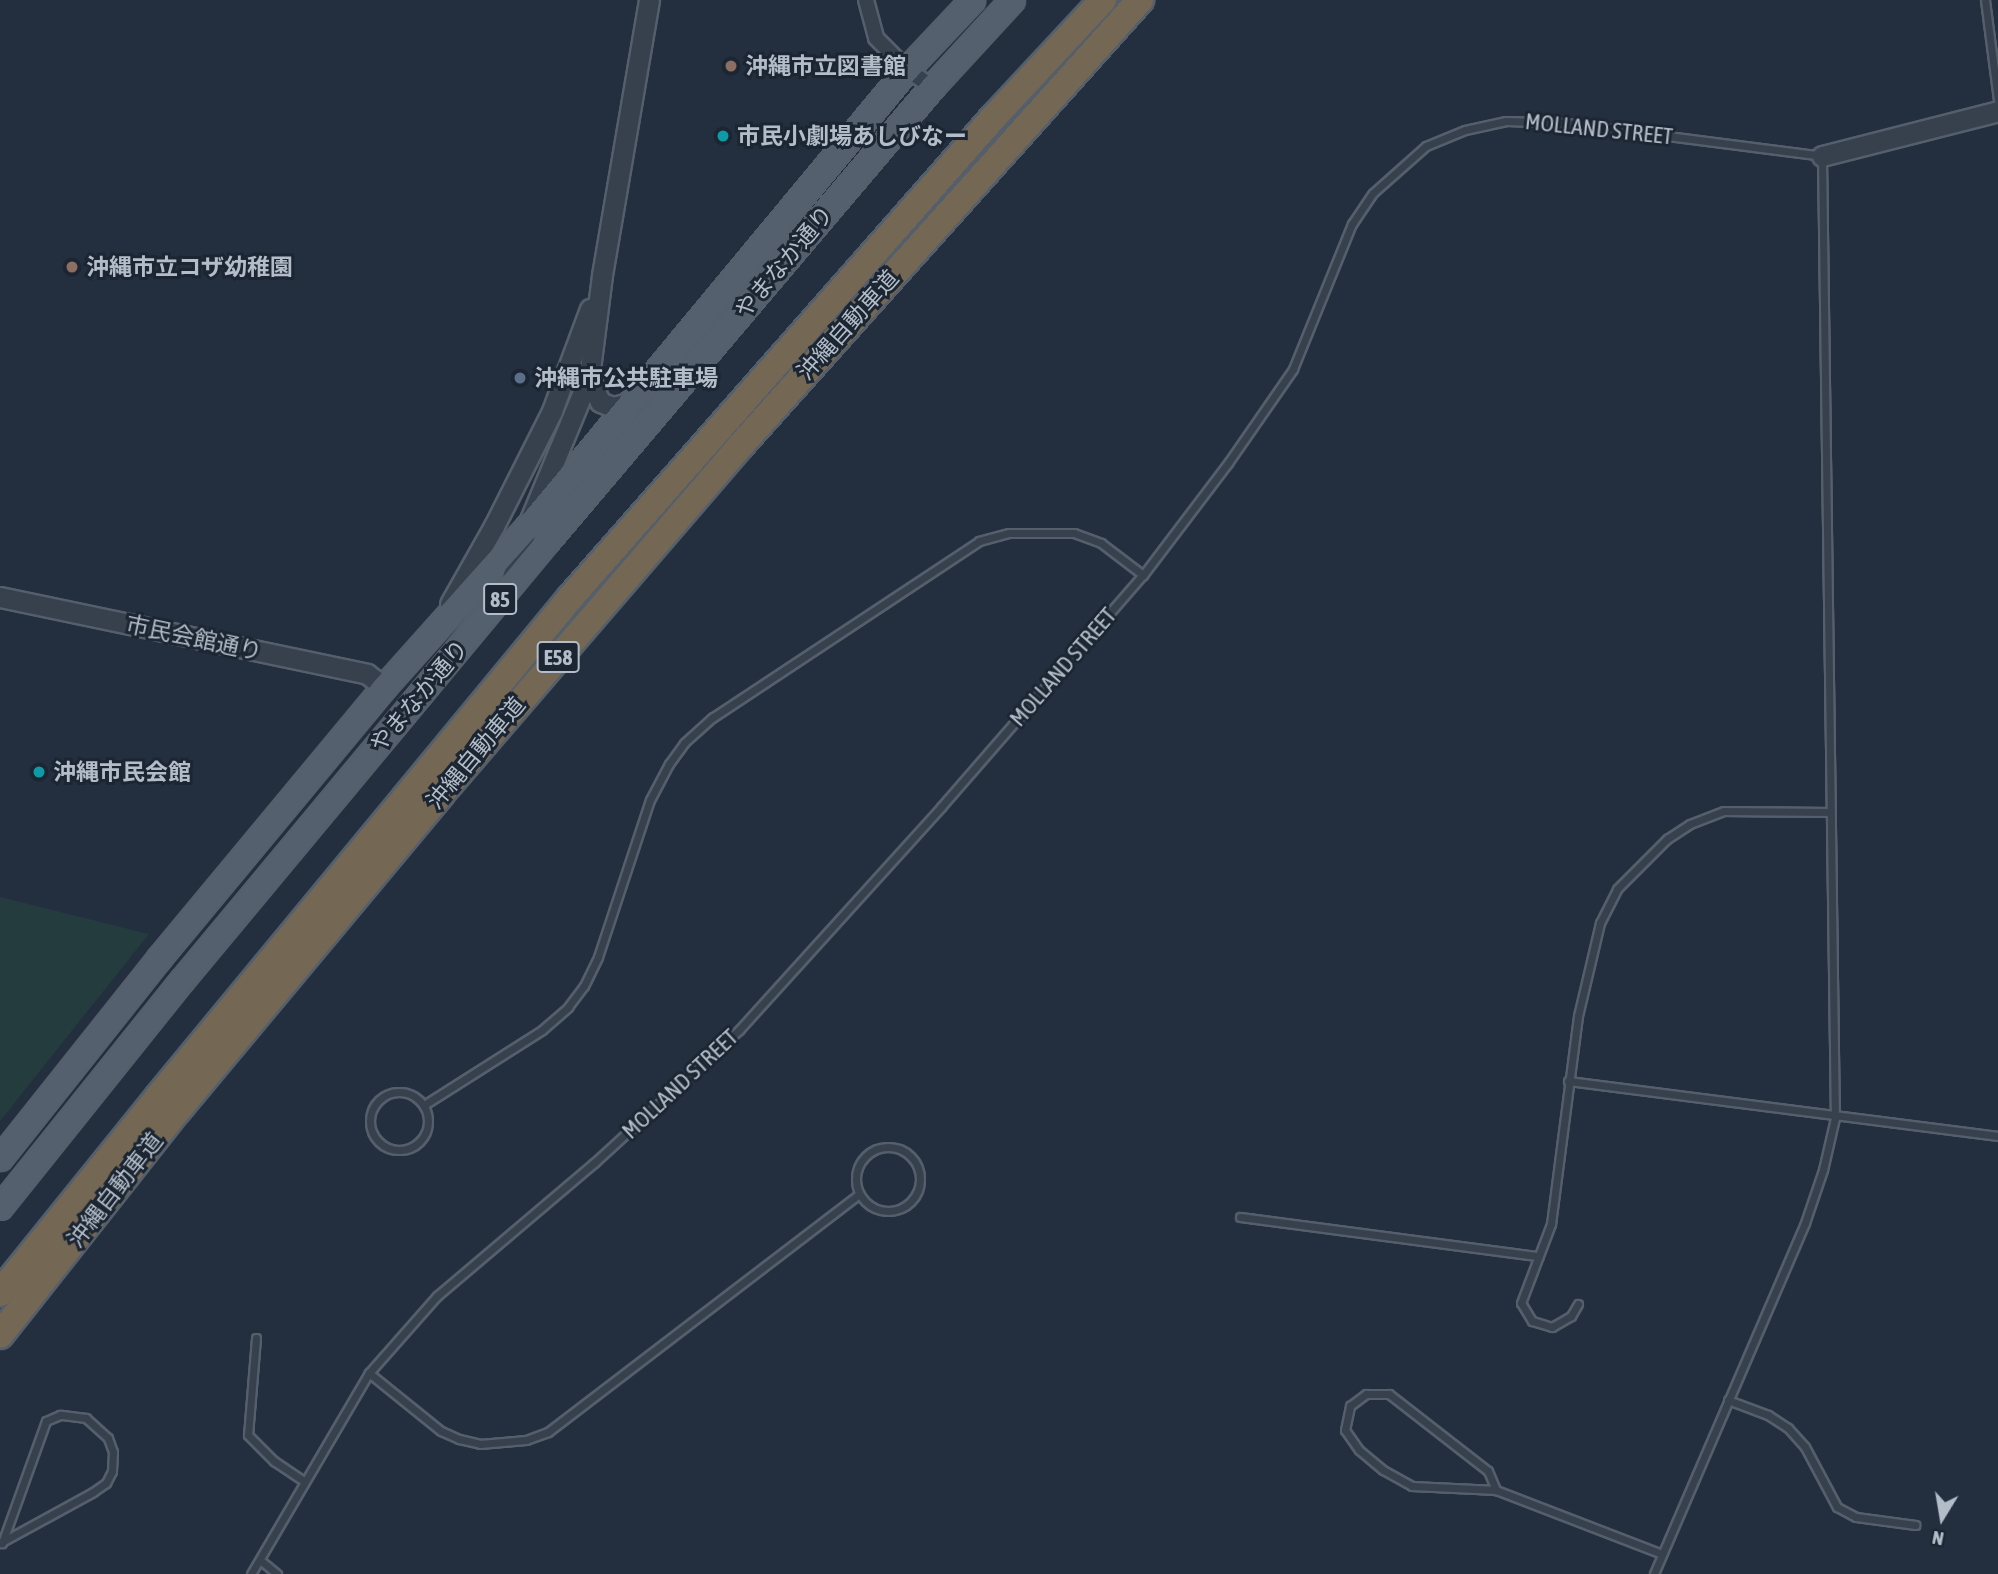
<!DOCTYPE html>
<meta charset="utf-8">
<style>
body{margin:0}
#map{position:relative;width:1998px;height:1574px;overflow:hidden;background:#232f3e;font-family:"Asap Condensed","Noto Sans JP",sans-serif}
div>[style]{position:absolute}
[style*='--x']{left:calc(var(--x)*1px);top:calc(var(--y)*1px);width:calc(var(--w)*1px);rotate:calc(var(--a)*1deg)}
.green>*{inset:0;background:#253c3f}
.roads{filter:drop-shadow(2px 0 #555f6c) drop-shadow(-2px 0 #555f6c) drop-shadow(0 2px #555f6c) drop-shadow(0 -2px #555f6c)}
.service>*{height:7px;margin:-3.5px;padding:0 3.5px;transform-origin:3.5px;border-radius:3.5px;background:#37414e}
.service>.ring{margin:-3.5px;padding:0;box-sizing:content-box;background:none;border:7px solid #37414e;border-radius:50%}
.minor>*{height:14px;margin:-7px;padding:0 7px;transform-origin:7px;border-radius:7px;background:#37414e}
.tertiary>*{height:19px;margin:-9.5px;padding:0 9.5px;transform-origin:9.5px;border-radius:9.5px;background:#37414e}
.primary>*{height:23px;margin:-11.5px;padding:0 11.5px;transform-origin:11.5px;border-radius:11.5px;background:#55606e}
.motorway>*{height:26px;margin:-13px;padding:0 13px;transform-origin:13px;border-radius:13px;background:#746754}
.dots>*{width:19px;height:19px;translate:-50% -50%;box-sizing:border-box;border:4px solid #1c2633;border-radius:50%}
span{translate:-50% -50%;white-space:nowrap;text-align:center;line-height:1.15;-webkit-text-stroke:6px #1c2633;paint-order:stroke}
.shield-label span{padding:2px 5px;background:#1c2633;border:2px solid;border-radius:5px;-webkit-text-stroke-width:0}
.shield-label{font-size:21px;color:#b3bcc9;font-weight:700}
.poi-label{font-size:23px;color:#b3bcc9;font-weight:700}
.left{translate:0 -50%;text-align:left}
.street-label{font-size:23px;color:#b3bcc9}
.north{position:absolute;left:1907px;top:1483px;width:70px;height:70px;-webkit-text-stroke:5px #1c2633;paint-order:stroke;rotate:191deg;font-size:19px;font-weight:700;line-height:28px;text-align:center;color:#b3bcc9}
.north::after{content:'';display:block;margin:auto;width:24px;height:32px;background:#b3bcc9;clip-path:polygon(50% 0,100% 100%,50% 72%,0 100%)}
</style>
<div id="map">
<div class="green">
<i style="clip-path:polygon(0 897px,149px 934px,0 1121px)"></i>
</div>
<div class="roads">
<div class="service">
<i style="--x:1985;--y:0;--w:101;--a:82.6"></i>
<i style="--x:1568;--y:1081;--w:434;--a:7.3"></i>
<i class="ring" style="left:370px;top:1092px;width:51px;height:51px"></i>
<i style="--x:424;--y:1105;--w:140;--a:-32.4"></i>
<i style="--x:542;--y:1030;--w:35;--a:-41"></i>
<i style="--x:568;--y:1007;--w:26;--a:-53"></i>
<i style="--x:584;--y:986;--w:32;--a:-64"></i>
<i style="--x:598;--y:957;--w:165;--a:-71.7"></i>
<i style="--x:650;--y:800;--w:41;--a:-62.2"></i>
<i style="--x:669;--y:764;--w:26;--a:-54"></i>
<i style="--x:684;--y:743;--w:38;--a:-42"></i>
<i style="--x:712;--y:718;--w:320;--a:-33.5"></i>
<i style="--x:979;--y:541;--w:31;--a:-15"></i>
<i style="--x:1009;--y:533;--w:65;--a:0"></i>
<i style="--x:1074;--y:533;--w:29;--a:20"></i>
<i style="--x:1101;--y:543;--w:53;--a:37.3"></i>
<i class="ring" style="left:856px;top:1147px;width:57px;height:57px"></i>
<i style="--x:1240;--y:1217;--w:301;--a:7.5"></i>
<i style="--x:1578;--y:1304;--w:14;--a:120"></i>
<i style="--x:1571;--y:1316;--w:22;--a:150"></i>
<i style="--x:1552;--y:1327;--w:21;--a:-163"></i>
<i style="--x:1532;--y:1321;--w:21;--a:-121"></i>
<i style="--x:1521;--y:1303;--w:85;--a:-69.2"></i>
<i style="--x:1551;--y:1224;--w:210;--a:-82.6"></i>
<i style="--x:1578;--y:1016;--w:96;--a:-76.7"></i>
<i style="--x:1600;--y:923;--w:38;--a:-63"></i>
<i style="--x:1617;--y:889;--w:71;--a:-45"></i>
<i style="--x:1667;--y:839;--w:27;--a:-33"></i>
<i style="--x:1690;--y:824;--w:36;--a:-21"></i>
<i style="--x:1724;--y:811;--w:105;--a:0.5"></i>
<i style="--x:256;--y:1338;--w:97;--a:94.7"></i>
<i style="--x:248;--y:1435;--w:37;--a:45"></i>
<i style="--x:274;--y:1461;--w:37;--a:34"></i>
<i style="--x:369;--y:1373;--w:92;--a:38.9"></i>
<i style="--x:441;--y:1431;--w:20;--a:24"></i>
<i style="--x:459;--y:1439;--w:22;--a:13"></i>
<i style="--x:480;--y:1444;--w:46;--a:-5"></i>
<i style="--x:526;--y:1440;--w:23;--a:-20"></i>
<i style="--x:548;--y:1432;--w:392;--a:-37.4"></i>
<i style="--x:1728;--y:1400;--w:43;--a:20.6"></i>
<i style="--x:1768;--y:1415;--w:24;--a:33"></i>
<i style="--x:1788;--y:1428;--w:25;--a:48"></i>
<i style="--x:1805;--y:1447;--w:68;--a:61.9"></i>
<i style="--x:1837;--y:1507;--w:21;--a:28"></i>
<i style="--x:1856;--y:1517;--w:60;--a:7.7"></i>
<i style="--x:1496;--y:1490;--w:84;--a:-177.3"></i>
<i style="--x:1412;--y:1486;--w:33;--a:-151"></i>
<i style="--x:1383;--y:1470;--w:31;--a:-140"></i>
<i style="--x:1359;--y:1450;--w:24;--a:-125"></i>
<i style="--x:1345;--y:1430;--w:25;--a:-78"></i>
<i style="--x:1350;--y:1406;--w:20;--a:-37"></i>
<i style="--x:1366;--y:1394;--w:23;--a:0"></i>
<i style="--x:1389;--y:1394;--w:125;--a:37.9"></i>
<i style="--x:1488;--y:1471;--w:21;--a:67"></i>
<i style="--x:1496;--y:1490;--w:178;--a:21.1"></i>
<i style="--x:0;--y:1543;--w:106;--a:-28.7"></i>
<i style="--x:93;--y:1492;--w:16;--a:-35"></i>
<i style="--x:106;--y:1483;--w:13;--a:-63"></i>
<i style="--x:112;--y:1471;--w:19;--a:-87"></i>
<i style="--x:113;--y:1452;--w:15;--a:-110"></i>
<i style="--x:108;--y:1438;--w:30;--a:-138"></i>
<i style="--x:86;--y:1418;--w:26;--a:-173"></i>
<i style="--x:60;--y:1415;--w:15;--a:157"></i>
<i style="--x:46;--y:1421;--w:130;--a:109.8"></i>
<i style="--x:260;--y:1560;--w:22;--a:39"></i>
<i style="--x:251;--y:1574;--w:233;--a:-59.6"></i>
<i style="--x:369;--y:1373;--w:103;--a:-48.6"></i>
<i style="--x:437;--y:1296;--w:206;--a:-40.3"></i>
<i style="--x:594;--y:1163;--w:197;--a:-42.5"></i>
<i style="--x:739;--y:1030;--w:301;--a:-47.8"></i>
<i style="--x:941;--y:807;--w:308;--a:-49"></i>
<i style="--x:1143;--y:575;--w:141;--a:-52.8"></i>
<i style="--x:1228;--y:463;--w:114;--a:-55.3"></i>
<i style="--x:1293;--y:369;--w:157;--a:-67.9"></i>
<i style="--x:1352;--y:224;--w:37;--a:-56"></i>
<i style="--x:1373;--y:193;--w:71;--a:-41.6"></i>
<i style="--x:1426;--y:146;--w:42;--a:-22.3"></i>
<i style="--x:1465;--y:130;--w:42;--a:-12.4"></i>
<i style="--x:1506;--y:121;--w:60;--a:1.9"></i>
<i style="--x:1566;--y:123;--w:258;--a:7.3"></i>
<i style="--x:1822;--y:156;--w:962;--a:89.23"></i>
<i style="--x:1835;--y:1118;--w:53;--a:103"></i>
<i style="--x:1823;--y:1170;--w:56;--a:108.8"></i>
<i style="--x:1805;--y:1223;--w:382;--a:113.3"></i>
</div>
<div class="minor">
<i style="--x:866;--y:0;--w:39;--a:75"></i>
<i style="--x:876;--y:38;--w:44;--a:45"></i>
<i style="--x:907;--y:69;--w:31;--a:36"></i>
</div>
<div class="tertiary">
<i style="--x:1822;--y:156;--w:182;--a:-14.3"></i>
<i style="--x:589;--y:377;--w:27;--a:66"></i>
<i style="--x:600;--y:402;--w:14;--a:21"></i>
<i style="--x:613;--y:407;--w:21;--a:-14"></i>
<i style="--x:510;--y:585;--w:60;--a:-73.7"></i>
<i style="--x:527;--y:527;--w:162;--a:-67.5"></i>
<i style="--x:589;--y:377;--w:103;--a:-82.7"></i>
<i style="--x:602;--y:275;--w:279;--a:-80.3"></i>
<i style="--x:0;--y:597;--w:375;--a:11.8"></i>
<i style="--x:367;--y:674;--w:21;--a:37"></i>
<i style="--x:450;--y:604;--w:90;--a:-60.6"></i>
<i style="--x:494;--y:526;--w:129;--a:-63.2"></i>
<i style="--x:552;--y:411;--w:109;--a:-69.6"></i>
</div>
<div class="primary">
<i style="--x:0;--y:1158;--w:256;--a:-51.5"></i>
<i style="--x:159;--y:958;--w:352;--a:-50.3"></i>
<i style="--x:384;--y:687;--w:215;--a:-48.2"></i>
<i style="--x:527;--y:527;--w:595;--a:-50.32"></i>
<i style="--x:907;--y:69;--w:95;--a:-46.7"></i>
<i style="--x:0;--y:1207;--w:291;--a:-51.3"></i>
<i style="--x:182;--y:980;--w:572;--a:-50.25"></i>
<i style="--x:548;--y:540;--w:594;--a:-49.71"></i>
<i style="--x:932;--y:87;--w:118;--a:-47.4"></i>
</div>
<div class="motorway">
<i style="--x:0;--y:1293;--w:252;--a:-51.1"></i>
<i style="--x:158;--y:1097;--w:649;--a:-50.44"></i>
<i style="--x:571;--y:597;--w:638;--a:-48.62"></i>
<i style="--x:993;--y:118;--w:161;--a:-47"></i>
<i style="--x:0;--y:1335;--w:287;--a:-51.7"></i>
<i style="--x:178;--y:1110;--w:410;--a:-50.2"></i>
<i style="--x:440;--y:795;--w:462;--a:-49.3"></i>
<i style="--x:741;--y:445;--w:598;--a:-48.12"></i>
</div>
</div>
<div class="dots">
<i style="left:731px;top:66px;background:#8d6e63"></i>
<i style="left:723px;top:136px;background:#0f9aa8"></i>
<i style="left:72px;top:267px;background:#8d6e63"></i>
<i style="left:520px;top:378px;background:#5c6f8a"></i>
<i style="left:39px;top:772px;background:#0f9aa8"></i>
</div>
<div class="shield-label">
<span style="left:500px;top:599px">85</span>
<span style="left:558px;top:657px">E58</span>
</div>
<div class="poi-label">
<span class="left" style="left:745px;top:66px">沖縄市立図書館</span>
<span class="left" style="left:737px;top:136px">市民小劇場あしびなー</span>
<span class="left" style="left:86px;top:267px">沖縄市立コザ幼稚園</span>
<span class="left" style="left:534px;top:378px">沖縄市公共駐車場</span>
<span class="left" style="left:53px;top:772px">沖縄市民会館</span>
</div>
<div class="street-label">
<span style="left:1599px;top:129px;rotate:6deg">MOLLAND STREET</span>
<span style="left:784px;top:262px;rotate:-50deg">やまなか通り</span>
<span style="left:848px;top:325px;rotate:-48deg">沖縄自動車道</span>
<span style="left:194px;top:638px;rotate:12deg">市民会館通り</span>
<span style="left:1063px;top:667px;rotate:-49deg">MOLLAND STREET</span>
<span style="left:419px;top:696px;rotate:-50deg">やまなか通り</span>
<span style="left:476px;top:753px;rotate:-50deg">沖縄自動車道</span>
<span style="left:680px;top:1084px;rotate:-43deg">MOLLAND STREET</span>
<span style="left:115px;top:1190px;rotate:-52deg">沖縄自動車道</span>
</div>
<div class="north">N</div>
</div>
